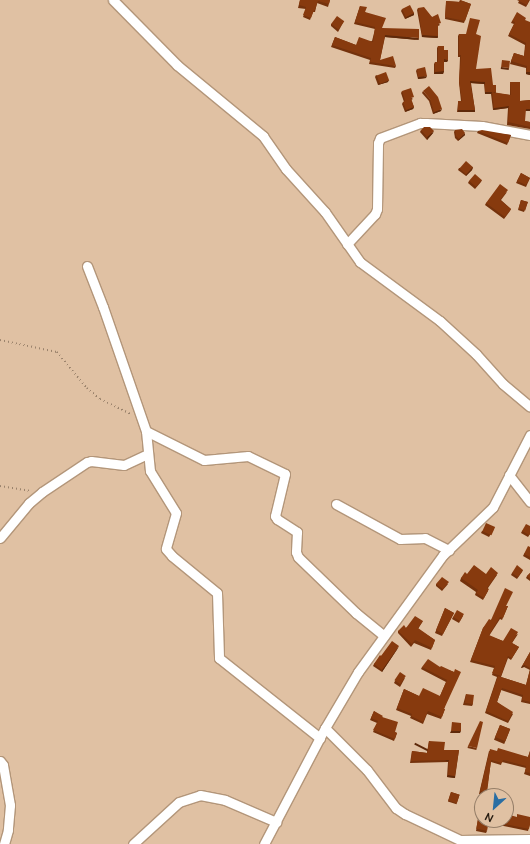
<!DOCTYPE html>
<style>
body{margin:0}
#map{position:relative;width:530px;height:844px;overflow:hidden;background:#e0c1a3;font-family:Ubuntu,sans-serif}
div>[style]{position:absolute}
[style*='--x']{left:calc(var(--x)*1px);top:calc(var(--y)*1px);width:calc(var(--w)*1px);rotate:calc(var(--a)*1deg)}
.path>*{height:1.5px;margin-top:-0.75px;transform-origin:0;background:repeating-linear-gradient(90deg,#9b836c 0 1px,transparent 0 4px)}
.roads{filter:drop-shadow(1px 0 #b3967a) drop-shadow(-1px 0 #b3967a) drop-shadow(0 1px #b3967a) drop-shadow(0 -1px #b3967a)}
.street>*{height:9px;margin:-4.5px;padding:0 4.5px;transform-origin:4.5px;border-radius:4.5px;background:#fff}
.wall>*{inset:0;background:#74320c;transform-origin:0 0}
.shaded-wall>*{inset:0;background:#5e290a;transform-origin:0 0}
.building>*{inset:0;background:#873a0e;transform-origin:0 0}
span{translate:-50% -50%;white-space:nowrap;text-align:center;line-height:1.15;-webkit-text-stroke:4px #e0c1a3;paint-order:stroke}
.north{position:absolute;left:474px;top:788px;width:40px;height:40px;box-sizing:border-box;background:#e0c1a3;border:1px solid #957e68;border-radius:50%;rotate:207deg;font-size:11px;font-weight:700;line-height:16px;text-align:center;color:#251a0f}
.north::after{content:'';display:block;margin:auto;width:14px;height:18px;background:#2a6ea3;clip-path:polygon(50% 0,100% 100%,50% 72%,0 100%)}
</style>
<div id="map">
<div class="path">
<i style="--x:0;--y:340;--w:58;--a:11.9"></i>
<i style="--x:57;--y:352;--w:47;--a:50.2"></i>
<i style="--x:87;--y:388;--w:17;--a:40"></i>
<i style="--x:100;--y:399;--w:34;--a:26"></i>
<i style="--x:0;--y:486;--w:30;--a:9"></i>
</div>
<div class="roads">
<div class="street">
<i style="--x:113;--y:0;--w:91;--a:45.4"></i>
<i style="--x:177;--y:65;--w:112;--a:39.5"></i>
<i style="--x:263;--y:136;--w:40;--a:55.1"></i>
<i style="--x:286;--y:169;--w:58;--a:47.8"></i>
<i style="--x:325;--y:212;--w:61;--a:55"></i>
<i style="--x:360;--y:262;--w:99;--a:36.4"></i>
<i style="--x:440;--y:321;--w:49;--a:42.5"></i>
<i style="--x:476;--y:354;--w:40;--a:48"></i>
<i style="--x:503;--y:384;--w:35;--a:40"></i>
<i style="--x:347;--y:244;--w:41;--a:-47"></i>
<i style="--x:375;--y:214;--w:5;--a:-68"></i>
<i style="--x:377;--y:209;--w:66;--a:-89.1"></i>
<i style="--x:378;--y:143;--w:5;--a:-68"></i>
<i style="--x:380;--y:138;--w:43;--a:-20.6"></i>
<i style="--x:420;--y:123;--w:6;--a:0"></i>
<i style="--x:426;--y:123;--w:56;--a:3.1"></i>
<i style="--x:482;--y:126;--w:49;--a:10.6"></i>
<i style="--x:87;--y:266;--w:44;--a:68.7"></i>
<i style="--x:103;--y:307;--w:131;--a:70.9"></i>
<i style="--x:146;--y:431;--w:40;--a:84.3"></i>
<i style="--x:150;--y:471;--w:49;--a:58.2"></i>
<i style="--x:176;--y:513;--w:37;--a:106"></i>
<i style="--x:166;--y:549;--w:9;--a:49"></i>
<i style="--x:172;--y:556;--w:58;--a:39.4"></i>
<i style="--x:217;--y:593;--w:65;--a:88.2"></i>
<i style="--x:219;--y:658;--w:129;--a:38.4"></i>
<i style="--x:146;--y:431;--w:65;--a:26.6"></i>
<i style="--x:204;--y:460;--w:44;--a:-5.2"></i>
<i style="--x:248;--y:456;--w:41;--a:25.9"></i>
<i style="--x:285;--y:474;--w:43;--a:103.4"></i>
<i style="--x:275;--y:516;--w:4;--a:56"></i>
<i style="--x:277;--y:519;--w:24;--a:33"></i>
<i style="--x:297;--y:532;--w:20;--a:93"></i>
<i style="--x:296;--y:552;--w:5;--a:68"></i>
<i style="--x:298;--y:557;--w:81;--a:44"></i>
<i style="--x:356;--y:613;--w:36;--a:39"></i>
<i style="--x:509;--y:475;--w:34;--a:52"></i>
<i style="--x:336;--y:504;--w:73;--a:28.7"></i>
<i style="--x:400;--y:539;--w:25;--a:-2"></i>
<i style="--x:425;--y:538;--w:27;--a:27"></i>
<i style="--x:0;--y:538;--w:45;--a:-50.4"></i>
<i style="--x:29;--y:503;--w:17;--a:-40"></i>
<i style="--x:42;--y:492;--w:54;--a:-33.7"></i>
<i style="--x:87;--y:462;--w:4;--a:-14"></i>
<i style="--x:91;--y:461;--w:33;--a:7"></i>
<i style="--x:124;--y:465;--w:26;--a:-25"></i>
<i style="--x:325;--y:728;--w:59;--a:45"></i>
<i style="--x:367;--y:770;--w:48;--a:52.7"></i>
<i style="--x:396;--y:808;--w:11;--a:34"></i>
<i style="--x:405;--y:814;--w:61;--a:25.3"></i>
<i style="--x:460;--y:840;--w:70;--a:-0.8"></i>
<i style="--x:0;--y:761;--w:5;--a:53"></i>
<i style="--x:3;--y:765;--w:41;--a:80.1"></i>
<i style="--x:10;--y:805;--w:25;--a:95"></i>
<i style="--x:8;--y:830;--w:15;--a:106"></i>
<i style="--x:133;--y:844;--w:62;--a:-42.4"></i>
<i style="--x:179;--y:802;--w:22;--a:-18"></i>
<i style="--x:200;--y:795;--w:25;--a:11"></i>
<i style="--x:225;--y:800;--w:56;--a:23.3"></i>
<i style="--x:264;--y:844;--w:131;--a:-62.3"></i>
<i style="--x:325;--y:728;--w:65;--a:-59.5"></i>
<i style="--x:358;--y:672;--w:145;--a:-54"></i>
<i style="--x:443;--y:555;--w:69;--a:-43.8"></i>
<i style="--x:493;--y:507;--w:81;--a:-62.8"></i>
</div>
</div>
<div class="wall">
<i style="clip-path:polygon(300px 0,330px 0,328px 7px,317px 3px,315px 12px,313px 12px,310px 20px,303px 17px,306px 9px,298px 8px)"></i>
<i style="clip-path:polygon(460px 0,471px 4px,464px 23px,445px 19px,446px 4px,446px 1px,459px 2px)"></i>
<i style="clip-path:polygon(517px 0,530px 0,526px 7px,518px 3px,519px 1px)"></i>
<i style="clip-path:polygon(360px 6px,365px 12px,382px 28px,418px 40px,385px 37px,380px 60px,396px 66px,395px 68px,369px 64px,370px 60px,331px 47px,335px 37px,356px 45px,372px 41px,375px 29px,354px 24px)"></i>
<i style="clip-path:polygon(418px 8px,432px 17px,440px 25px,438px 26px,438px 36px,437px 38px,422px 37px,417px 10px)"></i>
<i style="clip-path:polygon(402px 9px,414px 13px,414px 15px,405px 19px,401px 11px)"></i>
<i style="clip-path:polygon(525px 19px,530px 75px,526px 74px,526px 68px,510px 64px,514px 53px,524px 56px,525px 45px,508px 36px,514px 24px,511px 23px,512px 21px)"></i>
<i style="clip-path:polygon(344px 21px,338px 32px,331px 26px,331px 24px)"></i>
<i style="clip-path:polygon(459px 34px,476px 34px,476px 69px,493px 85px,496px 92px,495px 93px,510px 95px,510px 82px,520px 101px,530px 100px,530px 111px,525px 111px,525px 121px,530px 122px,530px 129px,507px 125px,508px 108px,493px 110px,491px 94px,485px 94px,484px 84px,471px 83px,475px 110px,475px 112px,457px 112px,458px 103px,458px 101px,461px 101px,459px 83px,460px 57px,458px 57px,458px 36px)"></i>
<i style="clip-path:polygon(438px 46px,444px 50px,448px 60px,447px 62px,444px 62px,444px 71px,443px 74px,434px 74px,434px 64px,435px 62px,437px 62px,437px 48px)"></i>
<i style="clip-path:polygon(417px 69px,426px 78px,418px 79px,416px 71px)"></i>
<i style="clip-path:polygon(376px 75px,388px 82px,378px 85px,375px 77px)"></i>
<i style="clip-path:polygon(402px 91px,413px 99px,411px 100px,414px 107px,413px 109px,405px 112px,402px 104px,403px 102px,404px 102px,401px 93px)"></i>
<i style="clip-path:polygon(423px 91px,441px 111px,433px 114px,429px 101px,422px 93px)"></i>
<i style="clip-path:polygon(421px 130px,433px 133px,427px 140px,420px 132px)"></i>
<i style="clip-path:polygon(455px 130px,465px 135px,458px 141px,455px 138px,454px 132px)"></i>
<i style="clip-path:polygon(478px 131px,511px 135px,507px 145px,477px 133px)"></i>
<i style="clip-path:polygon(473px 167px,472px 170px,466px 176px,458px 170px,459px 168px)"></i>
<i style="clip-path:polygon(521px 173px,530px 178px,526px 187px,516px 183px)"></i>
<i style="clip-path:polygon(482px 180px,481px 182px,475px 189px,468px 183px,469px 181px)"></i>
<i style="clip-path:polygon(507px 192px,501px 200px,511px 209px,510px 211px,504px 219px,485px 205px,486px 203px)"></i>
<i style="clip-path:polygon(521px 200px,528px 202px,524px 212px,518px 210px)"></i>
<i style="clip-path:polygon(530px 526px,530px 534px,528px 537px,521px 533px,522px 531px)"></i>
<i style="clip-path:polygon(494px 529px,489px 537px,481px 533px,482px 531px)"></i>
<i style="clip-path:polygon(530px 547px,530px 560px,523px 556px,524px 554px)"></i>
<i style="clip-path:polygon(523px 570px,522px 572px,517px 579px,511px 575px,512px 573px)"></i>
<i style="clip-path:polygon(530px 573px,530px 581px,526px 578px,527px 576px)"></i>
<i style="clip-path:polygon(467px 574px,497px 575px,488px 588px,488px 591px,483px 600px,475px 595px,476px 592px,460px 581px,461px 578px)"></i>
<i style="clip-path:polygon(436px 584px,448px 584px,442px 591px,436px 586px)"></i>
<i style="clip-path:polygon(506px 606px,508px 606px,502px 620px,500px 619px,489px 636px,503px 641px,518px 634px,512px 643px,519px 647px,511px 660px,508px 658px,501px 677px,526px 685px,530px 670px,524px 667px,521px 668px,530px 652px,530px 704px,521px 702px,522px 697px,501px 690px,497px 702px,513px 714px,508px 723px,485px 713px,497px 677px,492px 675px,494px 668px,470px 662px,483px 628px,491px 620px)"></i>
<i style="clip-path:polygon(445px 608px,454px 613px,442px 636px,435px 633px)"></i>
<i style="clip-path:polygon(463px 616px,459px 623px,452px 619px,453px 617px)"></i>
<i style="clip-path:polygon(423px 621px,418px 629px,435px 640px,431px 650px,414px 643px,411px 647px,398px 633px,398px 631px)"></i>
<i style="clip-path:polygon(398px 648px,382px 672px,373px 666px,374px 664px,381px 656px)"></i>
<i style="clip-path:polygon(422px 667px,440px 667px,454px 672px,444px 709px,445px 709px,441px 719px,427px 714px,423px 724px,410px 718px,411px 716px,396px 710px,404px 689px,419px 696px,440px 696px,446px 682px,421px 669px)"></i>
<i style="clip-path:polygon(405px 678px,400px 687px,394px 683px,395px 681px)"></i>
<i style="clip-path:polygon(466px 694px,473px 704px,472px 706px,463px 705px)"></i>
<i style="clip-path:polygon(374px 711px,382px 717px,395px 732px,397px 733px,394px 741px,373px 732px,377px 723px,370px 720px)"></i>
<i style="left:500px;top:725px;width:11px;height:16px;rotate:22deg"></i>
<i style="clip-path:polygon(429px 741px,444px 750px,459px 750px,455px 778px,447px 777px,448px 762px,410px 763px,412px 751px,427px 753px)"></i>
<i style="left:468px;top:746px;width:9px;height:2px;rotate:13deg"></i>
<i style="clip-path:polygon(489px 751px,528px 757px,530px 751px,530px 776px,524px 774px,526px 768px,502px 762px,501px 765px,491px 762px,486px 795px,479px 794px)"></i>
<i style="left:451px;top:792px;width:9px;height:10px;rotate:18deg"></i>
<i style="clip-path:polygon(478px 819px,487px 831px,486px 833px,476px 831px)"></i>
<i style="clip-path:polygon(495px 820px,530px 824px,528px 831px,494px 824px)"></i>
</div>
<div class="shaded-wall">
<i style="clip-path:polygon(414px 13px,414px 15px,405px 19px,406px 17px)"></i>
<i style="left:385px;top:35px;width:34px;height:2px;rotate:5deg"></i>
<i style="left:422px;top:35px;width:16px;height:2px;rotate:4deg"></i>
<i style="clip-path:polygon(444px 59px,448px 60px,447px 62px,443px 62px)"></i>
<i style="left:501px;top:67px;width:8px;height:2px;rotate:7deg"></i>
<i style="clip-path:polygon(444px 71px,443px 74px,434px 74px,435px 72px)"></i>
<i style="clip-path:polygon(526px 72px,530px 72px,530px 75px,526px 74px)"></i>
<i style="clip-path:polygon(427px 76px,426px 78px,418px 79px,418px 77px)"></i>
<i style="clip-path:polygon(389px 80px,388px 82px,378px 85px,379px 83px)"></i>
<i style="left:470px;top:81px;width:15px;height:2px;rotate:4deg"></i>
<i style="clip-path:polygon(485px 92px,496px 92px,495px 94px,492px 92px,491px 94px,485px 94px)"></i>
<i style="clip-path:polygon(509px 106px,508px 108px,493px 110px,494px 108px)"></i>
<i style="clip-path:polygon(414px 107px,413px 109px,405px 112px,406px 110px)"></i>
<i style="clip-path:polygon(442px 109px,441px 111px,433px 114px,434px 112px)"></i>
<i style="clip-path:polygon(526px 109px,530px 109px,530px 111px,525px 111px)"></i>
<i style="left:458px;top:110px;width:17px;height:2px"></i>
<i style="clip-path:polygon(434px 131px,433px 133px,427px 140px,427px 137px)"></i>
<i style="clip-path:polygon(465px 133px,465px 135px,458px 141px,459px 139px)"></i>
<i style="clip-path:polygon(473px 167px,472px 170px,466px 176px,466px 174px)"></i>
<i style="clip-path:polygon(399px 646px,398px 648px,382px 672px,382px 670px)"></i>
<i style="clip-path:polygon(525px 665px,524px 667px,521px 668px,522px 666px)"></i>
<i style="clip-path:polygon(451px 731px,461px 731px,460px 733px,450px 733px)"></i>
<i style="left:449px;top:760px;width:2px;height:38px;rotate:117deg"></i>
<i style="clip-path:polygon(448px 775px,455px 776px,455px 778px,447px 777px)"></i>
</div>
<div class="building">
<i style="clip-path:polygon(300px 0,330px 0,329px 4px,318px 1px,315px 10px,314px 10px,311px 18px,303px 15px,306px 7px,299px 5px)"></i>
<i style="clip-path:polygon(460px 0,471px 4px,465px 21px,445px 17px,446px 1px,461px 2px)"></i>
<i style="clip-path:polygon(519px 0,529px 0,527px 5px,519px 1px)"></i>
<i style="left:410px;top:5px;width:9px;height:9px;rotate:63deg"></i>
<i style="clip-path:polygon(360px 6px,367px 7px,365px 12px,386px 18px,382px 28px,419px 29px,419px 38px,385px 35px,380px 60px,393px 56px,396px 66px,370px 62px,371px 58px,332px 45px,335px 37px,356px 45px,359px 37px,373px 42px,375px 27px,355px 22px)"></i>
<i style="clip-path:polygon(424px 7px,432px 17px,438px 14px,441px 23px,438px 24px,438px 36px,422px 35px,418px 8px)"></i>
<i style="clip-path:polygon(517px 12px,526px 18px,525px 20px,530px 22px,530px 72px,526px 72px,527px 66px,511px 61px,514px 53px,524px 56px,526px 43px,509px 34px,515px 22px,512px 21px)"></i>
<i style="left:337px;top:16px;width:9px;height:10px;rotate:36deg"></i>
<i style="clip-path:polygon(470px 18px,480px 20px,476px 34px,481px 36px,476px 69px,491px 68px,493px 85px,496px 85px,496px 92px,485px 92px,485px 82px,470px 81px,475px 110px,458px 110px,458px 101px,462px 101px,459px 81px,461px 55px,459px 55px,459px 34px,466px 34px)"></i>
<i style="clip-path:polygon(438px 46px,444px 46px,444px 50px,448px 50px,448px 60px,444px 59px,444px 71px,435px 72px,435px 62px,438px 62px)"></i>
<i style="left:502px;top:60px;width:8px;height:7px;rotate:7deg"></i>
<i style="clip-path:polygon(425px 67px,427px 76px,418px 77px,417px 69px)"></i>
<i style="left:386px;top:72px;width:9px;height:10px;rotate:69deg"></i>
<i style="clip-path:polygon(510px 82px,520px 82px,520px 101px,530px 100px,530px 109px,526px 109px,525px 121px,530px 122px,530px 127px,508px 122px,509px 106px,494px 108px,492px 92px,511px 95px)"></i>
<i style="clip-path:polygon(429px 86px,438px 97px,442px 109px,434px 112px,430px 99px,423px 91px)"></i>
<i style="clip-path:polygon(411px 88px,414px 97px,411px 98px,414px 107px,406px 110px,403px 102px,405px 101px,402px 91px)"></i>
<i style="clip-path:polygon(424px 127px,430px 127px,434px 131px,427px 137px,421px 130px)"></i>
<i style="clip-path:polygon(462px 129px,465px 133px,459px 139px,456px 136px,455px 130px)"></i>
<i style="clip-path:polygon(482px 130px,511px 135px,508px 143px,478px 131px)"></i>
<i style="left:466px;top:161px;width:9px;height:10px;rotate:41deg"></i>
<i style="clip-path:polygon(521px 173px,530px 178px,526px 185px,517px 181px)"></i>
<i style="left:475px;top:174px;width:9px;height:9px;rotate:41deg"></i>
<i style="clip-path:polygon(500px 184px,508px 190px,500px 200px,511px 209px,505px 217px,486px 203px)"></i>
<i style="left:521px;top:200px;width:7px;height:9px;rotate:16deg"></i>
<i style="left:486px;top:523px;width:10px;height:9px;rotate:24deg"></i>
<i style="clip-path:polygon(526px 524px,530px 526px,530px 534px,529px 535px,522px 531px)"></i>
<i style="clip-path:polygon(528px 546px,530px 547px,530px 557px,524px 554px)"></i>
<i style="clip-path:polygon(474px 565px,486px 574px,491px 567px,498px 573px,487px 588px,489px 589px,484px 598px,476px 593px,478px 590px,461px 578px,465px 572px,467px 574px)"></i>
<i style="clip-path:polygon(517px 565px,523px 570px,518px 577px,512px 573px)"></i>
<i style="clip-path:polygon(530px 573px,530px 579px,527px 576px)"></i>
<i style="clip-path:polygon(442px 577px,449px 582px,443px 589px,436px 584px)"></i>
<i style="clip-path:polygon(505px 588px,513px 592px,506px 606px,508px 606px,503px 618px,500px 617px,489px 635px,503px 641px,511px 628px,518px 632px,512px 643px,519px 647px,512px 658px,508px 656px,501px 676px,492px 673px,495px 666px,471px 660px,483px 628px,489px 619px,491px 620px)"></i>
<i style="clip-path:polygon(445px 608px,454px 613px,443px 634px,436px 630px)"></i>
<i style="left:457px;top:610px;width:8px;height:8px;rotate:30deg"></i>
<i style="clip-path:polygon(415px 616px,423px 621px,418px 628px,435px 640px,432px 648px,415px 640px,412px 644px,398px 631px,404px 625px,406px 628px)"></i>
<i style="clip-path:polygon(392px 641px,399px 646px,382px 670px,374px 664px,380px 655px,381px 656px)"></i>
<i style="clip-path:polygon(530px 652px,530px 668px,525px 665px,522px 666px)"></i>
<i style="clip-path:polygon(428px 659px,440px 667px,441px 666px,454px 672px,455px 669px,461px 672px,444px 709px,445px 709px,442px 717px,428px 711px,423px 722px,411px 716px,412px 714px,397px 708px,404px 689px,419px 696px,423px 688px,440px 696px,447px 680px,422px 667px)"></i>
<i style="clip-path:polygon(530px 669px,530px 702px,522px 700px,523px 695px,502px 688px,497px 702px,513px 712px,508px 721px,486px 711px,498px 676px,526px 685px)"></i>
<i style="left:400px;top:672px;width:7px;height:10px;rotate:34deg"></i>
<i style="left:466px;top:694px;width:8px;height:9px;rotate:7deg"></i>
<i style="clip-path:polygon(374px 711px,383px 716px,382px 717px,398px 722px,395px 732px,397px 733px,395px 739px,373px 730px,378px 721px,371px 718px)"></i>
<i style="clip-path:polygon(480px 721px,483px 722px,477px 748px,468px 746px)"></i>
<i style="clip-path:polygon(452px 722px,461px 723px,461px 731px,451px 731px)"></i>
<i style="left:500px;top:725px;width:11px;height:13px;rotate:22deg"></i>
<i style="clip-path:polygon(429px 741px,445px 742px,444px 750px,459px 750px,455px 776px,448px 775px,449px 760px,411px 761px,412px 751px,427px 753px)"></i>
<i style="clip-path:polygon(498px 748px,528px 757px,530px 751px,530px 773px,525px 772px,526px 766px,503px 760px,502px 763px,491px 760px,487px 793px,480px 791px,490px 749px,497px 751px)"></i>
<i style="left:451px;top:792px;width:9px;height:9px;rotate:18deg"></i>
<i style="clip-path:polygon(506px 814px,517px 817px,517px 814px,530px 817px,530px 824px,529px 829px,495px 822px,496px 820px,506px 820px)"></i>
<i style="left:478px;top:819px;width:11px;height:10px;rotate:10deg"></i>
</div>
<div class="north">N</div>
</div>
